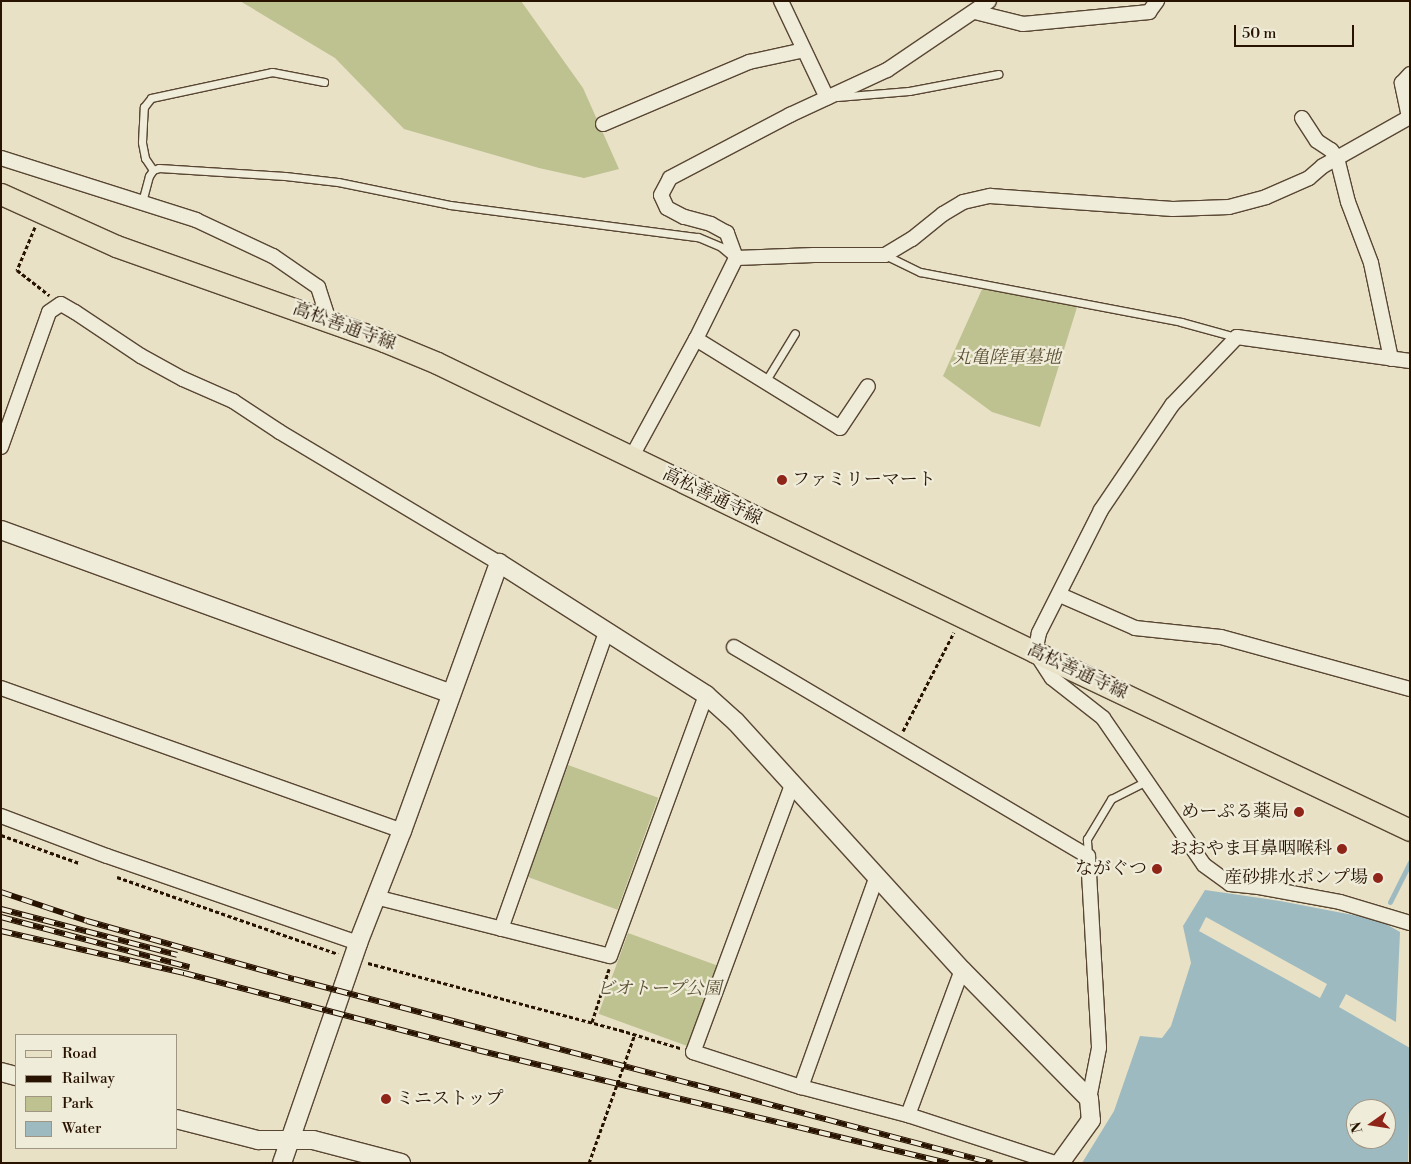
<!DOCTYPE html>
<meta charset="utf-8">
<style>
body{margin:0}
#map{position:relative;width:1411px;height:1164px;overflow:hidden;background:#e8e1c6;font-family:"Libre Bodoni","Noto Serif JP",serif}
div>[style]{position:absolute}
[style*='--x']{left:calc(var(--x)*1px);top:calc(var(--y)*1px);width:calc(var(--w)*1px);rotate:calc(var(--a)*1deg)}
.green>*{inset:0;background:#bec190;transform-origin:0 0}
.water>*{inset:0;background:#9dbac0}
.stream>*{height:5px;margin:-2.5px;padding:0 2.5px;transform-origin:2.5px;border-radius:2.5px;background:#9dbac0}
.path>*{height:3px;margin-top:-1.5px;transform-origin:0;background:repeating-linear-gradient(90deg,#281301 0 4px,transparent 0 6.5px)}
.roads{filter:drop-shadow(1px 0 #584632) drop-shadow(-1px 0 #584632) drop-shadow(0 1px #584632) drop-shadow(0 -1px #584632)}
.service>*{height:7px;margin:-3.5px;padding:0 3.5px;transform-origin:3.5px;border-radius:3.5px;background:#f0ecda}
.minor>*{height:14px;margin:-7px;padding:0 7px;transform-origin:7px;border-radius:7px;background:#f0ecda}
.tertiary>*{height:18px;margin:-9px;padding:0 9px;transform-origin:9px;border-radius:9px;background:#f0ecda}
.primary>*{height:21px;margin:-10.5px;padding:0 10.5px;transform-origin:10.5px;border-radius:10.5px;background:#e8e1c6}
.rail>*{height:5.5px;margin-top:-2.75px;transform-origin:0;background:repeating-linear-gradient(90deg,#f0ecda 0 11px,#281301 0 22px);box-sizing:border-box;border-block:1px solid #281301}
.dots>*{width:14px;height:14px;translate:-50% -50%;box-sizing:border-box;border:2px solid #f0ecda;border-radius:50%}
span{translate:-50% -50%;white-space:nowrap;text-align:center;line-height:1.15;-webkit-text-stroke:4.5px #f0ecda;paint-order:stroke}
.street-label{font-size:18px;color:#281301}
.park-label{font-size:18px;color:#5c5033;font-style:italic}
.poi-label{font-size:18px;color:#281301}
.left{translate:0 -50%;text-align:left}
.right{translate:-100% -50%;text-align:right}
.frame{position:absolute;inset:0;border:2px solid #281301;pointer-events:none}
.legend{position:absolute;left:15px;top:1034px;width:162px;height:115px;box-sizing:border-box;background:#f0ecda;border:1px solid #a09583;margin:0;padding:6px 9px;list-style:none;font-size:15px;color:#281301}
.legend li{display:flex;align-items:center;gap:10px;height:25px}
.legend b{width:25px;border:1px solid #a09583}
.north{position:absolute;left:1346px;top:1099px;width:50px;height:50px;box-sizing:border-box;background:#f0ecda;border:1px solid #a09583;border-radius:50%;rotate:257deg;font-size:14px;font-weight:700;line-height:20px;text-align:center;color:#281301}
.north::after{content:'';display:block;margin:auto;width:18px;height:22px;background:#8f2418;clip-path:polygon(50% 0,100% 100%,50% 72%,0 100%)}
.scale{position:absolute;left:1234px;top:25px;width:120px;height:22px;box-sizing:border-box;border:2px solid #281301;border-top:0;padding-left:6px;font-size:15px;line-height:18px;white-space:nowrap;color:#281301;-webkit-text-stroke:4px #f0ecda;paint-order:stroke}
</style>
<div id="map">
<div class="green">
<i style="clip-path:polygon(240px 1px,521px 1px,583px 88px,619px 169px,584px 178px,539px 168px,404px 129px,335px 58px)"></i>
<i style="clip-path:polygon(983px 287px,1078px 304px,1040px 427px,992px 412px,943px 376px)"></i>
<i style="left:568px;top:765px;width:96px;height:119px;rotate:20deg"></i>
<i style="left:628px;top:933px;width:95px;height:86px;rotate:20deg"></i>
</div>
<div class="water">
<i style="clip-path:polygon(evenodd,1205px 890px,1280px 901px,1379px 920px,1400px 932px,1396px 1022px,1346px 994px,1339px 1007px,1410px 1048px,1408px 1163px,1082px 1163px,1114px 1111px,1140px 1036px,1162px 1038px,1171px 1026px,1191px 963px,1183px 926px,1205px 890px,1206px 917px,1327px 984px,1320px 998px,1199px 931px,1206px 917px,1205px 890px,1356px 1109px,1386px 1109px,1386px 1139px,1356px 1139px,1356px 1109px)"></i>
</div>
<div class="stream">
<i style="--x:1390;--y:902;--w:45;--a:-63.4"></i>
</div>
<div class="path">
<i style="--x:35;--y:227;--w:47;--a:112.7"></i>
<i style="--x:17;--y:270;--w:41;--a:38"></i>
<i style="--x:903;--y:731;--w:111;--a:-62.7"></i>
<i style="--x:1;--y:835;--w:83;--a:19.7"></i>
<i style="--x:117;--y:877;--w:234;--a:19.2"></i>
<i style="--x:368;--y:963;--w:261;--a:14.9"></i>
<i style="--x:620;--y:1030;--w:63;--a:16.7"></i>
<i style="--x:592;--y:1022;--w:56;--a:-72.2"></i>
<i style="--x:589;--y:1163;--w:137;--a:-70.4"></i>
</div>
<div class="roads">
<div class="service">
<i style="--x:837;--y:97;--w:72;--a:-4.8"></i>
<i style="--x:909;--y:91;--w:91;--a:-10.8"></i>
<i style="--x:153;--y:170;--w:14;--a:-124"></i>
<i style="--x:145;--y:158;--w:16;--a:-101"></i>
<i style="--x:142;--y:142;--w:35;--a:-87"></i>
<i style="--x:144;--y:107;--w:11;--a:-52"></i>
<i style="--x:151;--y:98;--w:124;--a:-12.1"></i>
<i style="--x:272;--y:72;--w:53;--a:10.9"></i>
<i style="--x:142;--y:202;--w:27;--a:-75"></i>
<i style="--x:149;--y:176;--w:7;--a:-56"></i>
<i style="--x:153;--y:170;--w:6;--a:-18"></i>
<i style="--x:159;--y:168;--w:126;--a:3.6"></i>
<i style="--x:285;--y:176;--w:53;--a:6.5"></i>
<i style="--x:338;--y:182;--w:114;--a:11.6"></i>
<i style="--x:450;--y:205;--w:250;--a:7.4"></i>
<i style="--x:698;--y:237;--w:25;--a:23"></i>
<i style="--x:721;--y:247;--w:16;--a:40"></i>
<i style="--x:885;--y:255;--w:39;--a:26"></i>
<i style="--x:920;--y:272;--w:266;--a:10.8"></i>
<i style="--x:1181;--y:322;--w:57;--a:15.3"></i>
<i style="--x:765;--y:382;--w:57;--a:-58.5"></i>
<i style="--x:1088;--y:855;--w:16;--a:-94"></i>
<i style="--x:1087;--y:839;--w:47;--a:-59"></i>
<i style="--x:1111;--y:799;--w:39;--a:-27"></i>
</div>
<div class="minor">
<i style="--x:781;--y:1;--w:107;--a:64.6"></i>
<i style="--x:975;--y:12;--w:49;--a:14"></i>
<i style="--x:1023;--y:24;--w:127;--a:-5.4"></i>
<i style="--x:1149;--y:12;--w:14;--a:-54"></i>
<i style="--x:1409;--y:117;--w:35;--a:-102"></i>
<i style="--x:1402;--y:83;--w:12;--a:-48"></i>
<i style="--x:1302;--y:118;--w:27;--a:57"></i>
<i style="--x:1317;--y:141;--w:17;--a:33"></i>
<i style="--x:1331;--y:150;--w:10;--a:53"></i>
<i style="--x:1337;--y:158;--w:45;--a:76"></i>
<i style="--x:1348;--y:202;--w:65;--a:69.3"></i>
<i style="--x:1371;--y:263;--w:98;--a:78.2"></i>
<i style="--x:603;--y:124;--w:159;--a:-23"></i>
<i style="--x:749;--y:62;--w:56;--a:-12.3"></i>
<i style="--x:1;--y:158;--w:205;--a:17.6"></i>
<i style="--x:196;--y:220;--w:85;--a:25.1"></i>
<i style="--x:273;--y:256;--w:55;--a:34.6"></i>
<i style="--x:318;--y:287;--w:36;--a:72"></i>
<i style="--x:736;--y:258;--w:78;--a:-2.2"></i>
<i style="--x:814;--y:255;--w:71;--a:0"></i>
<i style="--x:885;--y:255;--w:31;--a:-31"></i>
<i style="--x:912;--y:239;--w:40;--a:-39"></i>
<i style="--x:943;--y:214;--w:23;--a:-31"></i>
<i style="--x:963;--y:202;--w:28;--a:-13"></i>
<i style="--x:990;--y:196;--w:183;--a:4.1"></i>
<i style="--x:1173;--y:209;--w:56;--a:-2"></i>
<i style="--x:1229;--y:207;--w:38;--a:-15"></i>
<i style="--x:1266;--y:197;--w:47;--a:-23.8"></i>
<i style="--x:1309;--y:178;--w:18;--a:-41"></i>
<i style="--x:1323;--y:166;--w:100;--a:-29.4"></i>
<i style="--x:696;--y:339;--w:169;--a:31.7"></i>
<i style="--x:840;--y:428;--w:50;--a:-56.3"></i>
<i style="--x:1410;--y:361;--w:175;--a:-172.1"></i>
<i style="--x:1237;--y:337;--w:94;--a:133.7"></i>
<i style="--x:1172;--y:405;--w:127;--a:124.1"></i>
<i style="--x:1101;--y:510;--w:138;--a:116.8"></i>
<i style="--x:1039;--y:633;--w:19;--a:102"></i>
<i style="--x:1035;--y:652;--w:31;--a:57"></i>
<i style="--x:1052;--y:678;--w:65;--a:38.1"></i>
<i style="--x:1103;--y:718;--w:178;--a:55.5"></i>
<i style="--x:1204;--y:865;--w:32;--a:36"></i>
<i style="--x:1230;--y:884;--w:29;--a:6"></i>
<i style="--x:1259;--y:887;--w:82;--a:10.5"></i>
<i style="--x:1340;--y:902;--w:73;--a:16.7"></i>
<i style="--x:1;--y:447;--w:143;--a:-70.4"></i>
<i style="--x:49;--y:312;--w:14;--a:-34"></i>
<i style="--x:61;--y:304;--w:16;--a:30"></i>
<i style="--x:75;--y:312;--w:79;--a:33.7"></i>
<i style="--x:141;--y:356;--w:48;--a:28.7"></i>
<i style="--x:183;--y:379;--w:55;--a:23.7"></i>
<i style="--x:233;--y:401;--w:56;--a:33.4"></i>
<i style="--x:280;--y:432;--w:255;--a:30.9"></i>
<i style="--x:631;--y:458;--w:136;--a:-61.4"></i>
<i style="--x:696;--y:339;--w:90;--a:-63.7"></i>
<i style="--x:736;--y:258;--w:27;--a:-110"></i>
<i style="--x:727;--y:233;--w:18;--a:-151"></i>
<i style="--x:711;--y:224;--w:28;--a:-165"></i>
<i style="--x:684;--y:217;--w:19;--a:-152"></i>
<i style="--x:667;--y:208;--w:14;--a:-115"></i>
<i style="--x:661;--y:195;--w:19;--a:-62"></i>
<i style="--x:670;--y:178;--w:136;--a:-27.7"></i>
<i style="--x:790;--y:115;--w:107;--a:-24.9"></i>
<i style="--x:887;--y:70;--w:123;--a:-34.1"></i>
<i style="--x:1060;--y:595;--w:82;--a:23.7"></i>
<i style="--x:1135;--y:628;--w:86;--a:6"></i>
<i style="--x:1221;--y:637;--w:196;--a:15.4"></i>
<i style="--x:734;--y:647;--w:411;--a:30.6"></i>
<i style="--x:1088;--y:856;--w:192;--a:86.7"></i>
<i style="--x:1099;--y:1048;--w:52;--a:101.1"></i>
<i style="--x:1;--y:688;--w:426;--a:19.6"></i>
<i style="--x:792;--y:785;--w:285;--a:110.3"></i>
<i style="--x:693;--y:1052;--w:114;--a:18"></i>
<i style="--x:801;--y:1087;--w:111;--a:14.7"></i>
<i style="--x:908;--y:1115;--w:155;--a:18.1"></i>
<i style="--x:1;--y:816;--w:113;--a:20.7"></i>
<i style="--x:107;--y:856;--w:266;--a:19.1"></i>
<i style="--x:375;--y:897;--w:242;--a:14.1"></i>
<i style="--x:610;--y:956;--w:278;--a:-69.8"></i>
<i style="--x:501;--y:929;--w:315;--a:-70.5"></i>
<i style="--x:801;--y:1087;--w:224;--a:-70.2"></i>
<i style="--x:908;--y:1115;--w:155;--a:-69.6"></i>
</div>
<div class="tertiary">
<i style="--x:1;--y:530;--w:479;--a:20"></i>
<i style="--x:1;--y:1072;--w:16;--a:15"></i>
<i style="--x:176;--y:1119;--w:85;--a:14.4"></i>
<i style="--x:258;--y:1140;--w:55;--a:0"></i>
<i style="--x:313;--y:1140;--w:91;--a:14.6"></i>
<i style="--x:282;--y:1163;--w:233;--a:-70.9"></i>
<i style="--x:358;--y:943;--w:120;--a:-68.6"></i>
<i style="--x:402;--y:831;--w:285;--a:-70.1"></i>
<i style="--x:499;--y:563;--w:246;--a:32.5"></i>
<i style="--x:706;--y:695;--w:40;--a:42"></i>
<i style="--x:736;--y:722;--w:336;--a:47.7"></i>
<i style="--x:962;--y:970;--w:181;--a:45.4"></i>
<i style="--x:1089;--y:1099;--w:21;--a:85"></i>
<i style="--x:1091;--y:1120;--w:53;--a:125.8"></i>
</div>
<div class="primary">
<i style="--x:1;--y:194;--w:126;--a:24.3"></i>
<i style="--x:116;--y:246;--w:284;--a:19.5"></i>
<i style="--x:384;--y:341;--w:57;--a:22.5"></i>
<i style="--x:437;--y:363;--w:664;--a:25.79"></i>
<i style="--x:1035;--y:652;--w:415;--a:25.4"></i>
</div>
</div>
<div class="rail">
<i style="--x:1;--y:892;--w:91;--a:18.6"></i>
<i style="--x:87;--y:921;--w:215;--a:15.7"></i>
<i style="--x:294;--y:979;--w:722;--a:14.77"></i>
<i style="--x:1;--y:909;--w:182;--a:14.6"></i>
<i style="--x:1;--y:917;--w:195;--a:14.9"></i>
<i style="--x:1;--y:931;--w:188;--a:12.9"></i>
<i style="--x:184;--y:973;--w:303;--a:14.7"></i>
<i style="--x:477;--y:1050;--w:485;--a:13.5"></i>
</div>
<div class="dots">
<i style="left:782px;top:480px;background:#8f2418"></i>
<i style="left:1299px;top:812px;background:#8f2418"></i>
<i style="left:1342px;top:849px;background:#8f2418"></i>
<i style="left:1157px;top:869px;background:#8f2418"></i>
<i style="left:1378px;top:878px;background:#8f2418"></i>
<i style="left:386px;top:1099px;background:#8f2418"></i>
</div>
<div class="street-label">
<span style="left:344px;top:327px;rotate:20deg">高松善通寺線</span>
<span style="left:712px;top:497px;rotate:26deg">高松善通寺線</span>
<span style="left:1077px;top:672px;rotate:25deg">高松善通寺線</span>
</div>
<div class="park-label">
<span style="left:1007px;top:358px">丸亀陸軍墓地</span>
<span style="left:659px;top:989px">ビオトープ公園</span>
</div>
<div class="poi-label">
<span class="left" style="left:792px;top:480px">ファミリーマート</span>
<span class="right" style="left:1289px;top:812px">めーぷる薬局</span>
<span class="right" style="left:1332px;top:849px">おおやま耳鼻咽喉科</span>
<span class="right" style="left:1147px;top:869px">ながぐつ</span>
<span class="right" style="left:1368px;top:878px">産砂排水ポンプ場</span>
<span class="left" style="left:396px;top:1099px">ミニストップ</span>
</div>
<div class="frame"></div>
<ul class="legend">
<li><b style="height:6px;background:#e8e1c6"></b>Road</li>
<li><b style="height:6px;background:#281301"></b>Railway</li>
<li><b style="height:14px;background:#bec190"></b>Park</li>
<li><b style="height:14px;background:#9dbac0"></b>Water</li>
</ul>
<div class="north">N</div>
<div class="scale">50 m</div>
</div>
